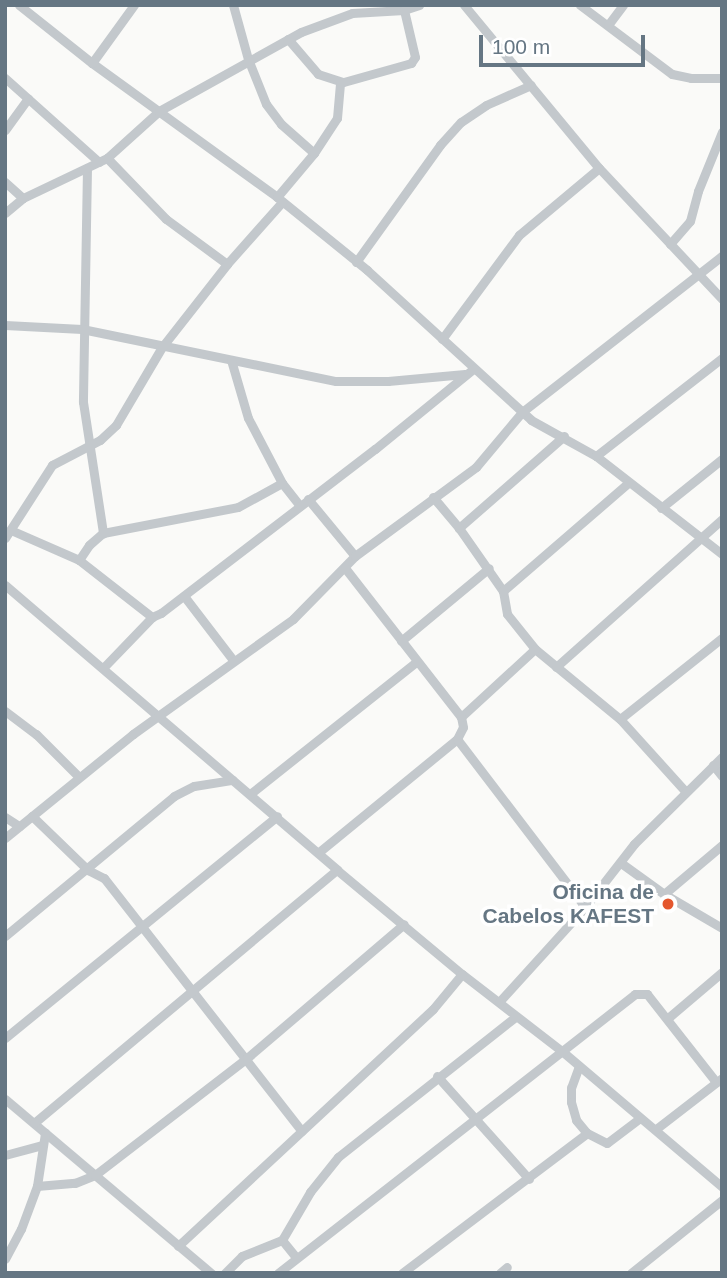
<!DOCTYPE html>
<style>
body{margin:0}
#map{position:relative;width:727px;height:1278px;overflow:hidden;background:#fafaf8;font-family:Helvetica,sans-serif}
div>[style]{position:absolute}
[style*='--x']{left:calc(var(--x)*1px);top:calc(var(--y)*1px);width:calc(var(--w)*1px);rotate:calc(var(--a)*1deg)}
.minor>*{height:9px;margin:-4.5px;padding:0 4.5px;transform-origin:4.5px;border-radius:4.5px;background:#c3c8cc}
.dots>*{width:19px;height:19px;translate:-50% -50%;box-sizing:border-box;border:4px solid #fff;border-radius:50%}
span{translate:-50% -50%;white-space:nowrap;text-align:center;line-height:1.15;-webkit-text-stroke:7px #fff;paint-order:stroke}
.poi-label{font-size:21px;color:#657683;font-weight:700}
.right{translate:-100% -50%;text-align:right}
.frame{position:absolute;inset:0;border:7px solid #657683;pointer-events:none}
.scale{position:absolute;left:479px;top:35px;width:166px;height:32px;box-sizing:border-box;border:4px solid #657683;border-top:0;padding-left:9px;font-size:21px;line-height:24px;white-space:nowrap;color:#657683;-webkit-text-stroke:5px #fff;paint-order:stroke}
</style>
<div id="map">
<div class="minor">
<i style="--x:19;--y:5;--w:93;--a:38.5"></i>
<i style="--x:92;--y:63;--w:228;--a:35.9"></i>
<i style="--x:277;--y:197;--w:116;--a:39"></i>
<i style="--x:367;--y:270;--w:222;--a:42.4"></i>
<i style="--x:531;--y:420;--w:74;--a:29"></i>
<i style="--x:596;--y:456;--w:160;--a:37.9"></i>
<i style="--x:233;--y:5;--w:56;--a:74.5"></i>
<i style="--x:248;--y:59;--w:48;--a:68.2"></i>
<i style="--x:266;--y:104;--w:25;--a:53"></i>
<i style="--x:281;--y:124;--w:44;--a:41.3"></i>
<i style="--x:464;--y:5;--w:212;--a:50.4"></i>
<i style="--x:599;--y:168;--w:180;--a:46.8"></i>
<i style="--x:580;--y:5;--w:115;--a:36.9"></i>
<i style="--x:672;--y:74;--w:19;--a:12"></i>
<i style="--x:691;--y:78;--w:31;--a:0"></i>
<i style="--x:608;--y:25;--w:25;--a:-53"></i>
<i style="--x:288;--y:39;--w:46;--a:49.4"></i>
<i style="--x:318;--y:74;--w:26;--a:18"></i>
<i style="--x:92;--y:63;--w:72;--a:-54.1"></i>
<i style="--x:5;--y:78;--w:126;--a:41.8"></i>
<i style="--x:5;--y:130;--w:39;--a:-54"></i>
<i style="--x:107;--y:158;--w:85;--a:46"></i>
<i style="--x:166;--y:219;--w:76;--a:36.4"></i>
<i style="--x:87;--y:168;--w:234;--a:91"></i>
<i style="--x:83;--y:402;--w:133;--a:81.3"></i>
<i style="--x:5;--y:182;--w:24;--a:42"></i>
<i style="--x:277;--y:197;--w:57;--a:-49.9"></i>
<i style="--x:314;--y:153;--w:42;--a:-56.7"></i>
<i style="--x:337;--y:118;--w:35;--a:-85"></i>
<i style="--x:340;--y:83;--w:74;--a:-15.7"></i>
<i style="--x:411;--y:63;--w:7;--a:-56"></i>
<i style="--x:415;--y:57;--w:48;--a:-103.2"></i>
<i style="--x:5;--y:213;--w:23;--a:-40"></i>
<i style="--x:23;--y:198;--w:93;--a:-25.5"></i>
<i style="--x:107;--y:158;--w:70;--a:-42.1"></i>
<i style="--x:159;--y:111;--w:162;--a:-29.1"></i>
<i style="--x:301;--y:32;--w:54;--a:-20.4"></i>
<i style="--x:352;--y:13;--w:52;--a:-3.3"></i>
<i style="--x:404;--y:10;--w:16;--a:-18"></i>
<i style="--x:670;--y:244;--w:30;--a:-49"></i>
<i style="--x:690;--y:221;--w:31;--a:-75"></i>
<i style="--x:698;--y:191;--w:64;--a:-67.9"></i>
<i style="--x:356;--y:262;--w:144;--a:-54.3"></i>
<i style="--x:440;--y:145;--w:31;--a:-48"></i>
<i style="--x:461;--y:122;--w:30;--a:-34"></i>
<i style="--x:486;--y:105;--w:49;--a:-24"></i>
<i style="--x:5;--y:325;--w:77;--a:3"></i>
<i style="--x:82;--y:329;--w:259;--a:11.6"></i>
<i style="--x:336;--y:381;--w:52;--a:0"></i>
<i style="--x:388;--y:381;--w:77;--a:-5.2"></i>
<i style="--x:442;--y:339;--w:129;--a:-53.5"></i>
<i style="--x:519;--y:235;--w:104;--a:-39.9"></i>
<i style="--x:231;--y:360;--w:60;--a:73.7"></i>
<i style="--x:248;--y:418;--w:73;--a:62.4"></i>
<i style="--x:282;--y:483;--w:29;--a:52"></i>
<i style="--x:564;--y:436;--w:140;--a:138.8"></i>
<i style="--x:459;--y:528;--w:77;--a:55.1"></i>
<i style="--x:503;--y:591;--w:23;--a:80"></i>
<i style="--x:507;--y:614;--w:45;--a:51.3"></i>
<i style="--x:535;--y:649;--w:110;--a:39.5"></i>
<i style="--x:620;--y:719;--w:98;--a:47.9"></i>
<i style="--x:596;--y:456;--w:160;--a:-37.9"></i>
<i style="--x:433;--y:497;--w:40;--a:50"></i>
<i style="--x:308;--y:499;--w:74;--a:50.5"></i>
<i style="--x:661;--y:508;--w:78;--a:-38.8"></i>
<i style="--x:13;--y:531;--w:72;--a:23.7"></i>
<i style="--x:79;--y:560;--w:93;--a:38"></i>
<i style="--x:152;--y:617;--w:10;--a:-24"></i>
<i style="--x:161;--y:613;--w:270;--a:-37.5"></i>
<i style="--x:375;--y:449;--w:127;--a:-39.2"></i>
<i style="--x:5;--y:538;--w:87;--a:-57.2"></i>
<i style="--x:52;--y:465;--w:54;--a:-27.5"></i>
<i style="--x:100;--y:440;--w:22;--a:-43"></i>
<i style="--x:116;--y:425;--w:91;--a:-59.5"></i>
<i style="--x:162;--y:347;--w:105;--a:-51.9"></i>
<i style="--x:227;--y:264;--w:83;--a:-48.4"></i>
<i style="--x:79;--y:560;--w:18;--a:-56"></i>
<i style="--x:89;--y:545;--w:18;--a:-41"></i>
<i style="--x:103;--y:533;--w:137;--a:-10.9"></i>
<i style="--x:238;--y:507;--w:50;--a:-28.6"></i>
<i style="--x:5;--y:585;--w:438;--a:40.6"></i>
<i style="--x:337;--y:870;--w:163;--a:39.8"></i>
<i style="--x:462;--y:974;--w:128;--a:37.7"></i>
<i style="--x:563;--y:1052;--w:209;--a:40.3"></i>
<i style="--x:503;--y:591;--w:165;--a:-40.8"></i>
<i style="--x:184;--y:596;--w:81;--a:52.6"></i>
<i style="--x:401;--y:641;--w:114;--a:-39.7"></i>
<i style="--x:556;--y:667;--w:222;--a:-41.7"></i>
<i style="--x:103;--y:668;--w:71;--a:-46.1"></i>
<i style="--x:5;--y:711;--w:39;--a:37"></i>
<i style="--x:36;--y:734;--w:59;--a:45"></i>
<i style="--x:461;--y:717;--w:100;--a:-42.6"></i>
<i style="--x:620;--y:719;--w:130;--a:-38.5"></i>
<i style="--x:457;--y:739;--w:211;--a:52.7"></i>
<i style="--x:713;--y:765;--w:14;--a:51"></i>
<i style="--x:250;--y:794;--w:213;--a:-38.5"></i>
<i style="--x:32;--y:816;--w:78;--a:44"></i>
<i style="--x:88;--y:870;--w:18;--a:27"></i>
<i style="--x:104;--y:878;--w:321;--a:52"></i>
<i style="--x:5;--y:817;--w:17;--a:33"></i>
<i style="--x:5;--y:838;--w:165;--a:-39.1"></i>
<i style="--x:133;--y:734;--w:197;--a:-35.7"></i>
<i style="--x:293;--y:619;--w:88;--a:-45.5"></i>
<i style="--x:355;--y:556;--w:150;--a:-36.3"></i>
<i style="--x:476;--y:467;--w:72;--a:-50.1"></i>
<i style="--x:522;--y:412;--w:254;--a:-38"></i>
<i style="--x:319;--y:852;--w:178;--a:-39.3"></i>
<i style="--x:457;--y:739;--w:13;--a:-63"></i>
<i style="--x:463;--y:727;--w:10;--a:-101"></i>
<i style="--x:461;--y:717;--w:189;--a:-127.9"></i>
<i style="--x:621;--y:863;--w:53;--a:35.8"></i>
<i style="--x:664;--y:894;--w:67;--a:30.4"></i>
<i style="--x:664;--y:894;--w:76;--a:-40.2"></i>
<i style="--x:5;--y:936;--w:219;--a:-39.6"></i>
<i style="--x:174;--y:796;--w:22;--a:-27"></i>
<i style="--x:194;--y:786;--w:39;--a:-9"></i>
<i style="--x:499;--y:1002;--w:128;--a:-47.8"></i>
<i style="--x:585;--y:907;--w:80;--a:-52.1"></i>
<i style="--x:634;--y:844;--w:124;--a:-44.7"></i>
<i style="--x:668;--y:1018;--w:71;--a:-40.4"></i>
<i style="--x:5;--y:1038;--w:351;--a:-39.2"></i>
<i style="--x:579;--y:1066;--w:23;--a:110"></i>
<i style="--x:571;--y:1088;--w:14;--a:90"></i>
<i style="--x:571;--y:1102;--w:19;--a:74"></i>
<i style="--x:576;--y:1120;--w:17;--a:50"></i>
<i style="--x:437;--y:1076;--w:138;--a:48.2"></i>
<i style="--x:5;--y:1099;--w:270;--a:40.2"></i>
<i style="--x:34;--y:1123;--w:395;--a:-39.9"></i>
<i style="--x:656;--y:1129;--w:83;--a:-37.7"></i>
<i style="--x:5;--y:1155;--w:39;--a:-15"></i>
<i style="--x:37;--y:1186;--w:38;--a:-5"></i>
<i style="--x:75;--y:1183;--w:22;--a:-22"></i>
<i style="--x:95;--y:1175;--w:192;--a:-37.6"></i>
<i style="--x:247;--y:1058;--w:206;--a:-40.5"></i>
<i style="--x:282;--y:1240;--w:22;--a:51"></i>
<i style="--x:178;--y:1246;--w:348;--a:-42.9"></i>
<i style="--x:433;--y:1009;--w:45;--a:-50.4"></i>
<i style="--x:5;--y:1259;--w:34;--a:-62"></i>
<i style="--x:21;--y:1229;--w:46;--a:-69.6"></i>
<i style="--x:37;--y:1186;--w:54;--a:-81.4"></i>
<i style="--x:225;--y:1273;--w:24;--a:-45"></i>
<i style="--x:242;--y:1256;--w:43;--a:-21.8"></i>
<i style="--x:282;--y:1240;--w:56;--a:-59.7"></i>
<i style="--x:310;--y:1192;--w:45;--a:-51.3"></i>
<i style="--x:338;--y:1157;--w:226;--a:-38.3"></i>
<i style="--x:278;--y:1273;--w:453;--a:-38"></i>
<i style="--x:635;--y:994;--w:12;--a:0"></i>
<i style="--x:647;--y:994;--w:112;--a:51.9"></i>
<i style="--x:402;--y:1273;--w:232;--a:-37.1"></i>
<i style="--x:587;--y:1133;--w:22;--a:27"></i>
<i style="--x:607;--y:1143;--w:41;--a:-37.1"></i>
<i style="--x:500;--y:1273;--w:9;--a:-41"></i>
<i style="--x:631;--y:1273;--w:117;--a:-38.7"></i>
</div>
<div class="dots">
<i style="left:668px;top:904px;background:#e4572e"></i>
</div>
<div class="poi-label">
<span class="right" style="left:654px;top:904px">Oficina de<br>Cabelos KAFEST</span>
</div>
<div class="frame"></div>
<div class="scale">100 m</div>
</div>
